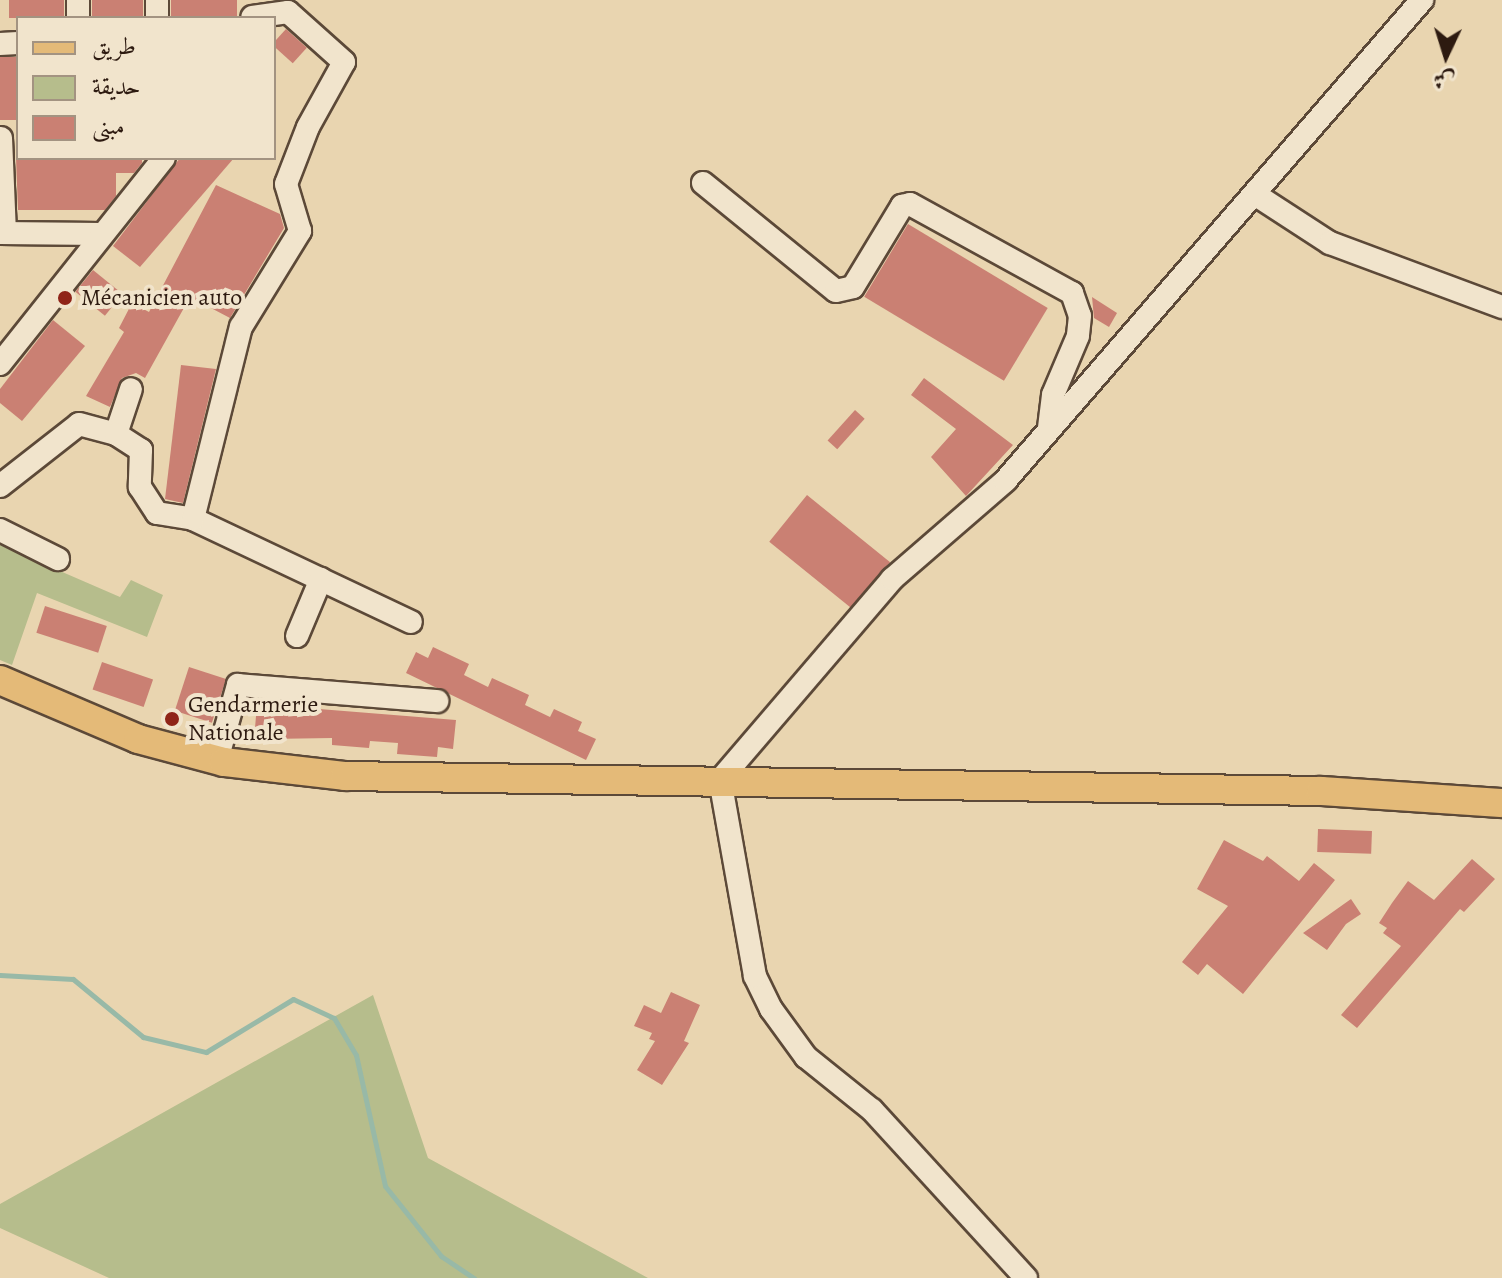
<!DOCTYPE html>
<meta charset="utf-8">
<style>
body{margin:0}
#map{position:relative;width:1502px;height:1278px;overflow:hidden;background:#e9d5b0;font-family:Alegreya,Amiri,serif}
div>[style]{position:absolute}
[style*='--x']{left:calc(var(--x)*1px);top:calc(var(--y)*1px);width:calc(var(--w)*1px);rotate:calc(var(--a)*1deg)}
.green>*{inset:0;background:#b6bd8c}
.stream>*{height:5px;margin:-2.5px;padding:0 2.5px;transform-origin:2.5px;border-radius:2.5px;background:#98b9a7}
.building>*{inset:0;background:#ca8073;transform-origin:0 0}
.roads{filter:drop-shadow(2px 0 #5c4938) drop-shadow(-2px 0 #5c4938) drop-shadow(0 2px #5c4938) drop-shadow(0 -2px #5c4938)}
.minor>*{height:22px;margin:-11px;padding:0 11px;transform-origin:11px;border-radius:11px;background:#f1e4cc}
.major>*{height:28px;margin:-14px;padding:0 14px;transform-origin:14px;border-radius:14px;background:#e4ba78}
.dots>*{width:22px;height:22px;translate:-50% -50%;box-sizing:border-box;border:4px solid #f1e4cc;border-radius:50%}
span{translate:-50% -50%;white-space:nowrap;text-align:center;line-height:1.15;-webkit-text-stroke:8px #f1e4cc;paint-order:stroke}
.poi-label{font-size:24px;color:#2d1a10}
.left{translate:0 -50%;text-align:left}
.legend{position:absolute;left:16px;top:16px;width:260px;height:144px;box-sizing:border-box;background:#f1e4cc;border:2px solid #a39381;margin:0;padding:10px 14px;list-style:none;font-size:24px;color:#2d1a10}
.legend li{display:flex;align-items:center;gap:16px;height:40px}
.legend b{width:40px;border:2px solid #a39381}
.north{position:absolute;left:1406px;top:16px;width:80px;height:80px;-webkit-text-stroke:6px #f1e4cc;paint-order:stroke;rotate:184deg;font-size:22px;font-weight:700;line-height:32px;text-align:center;color:#2d1a10}
.north::after{content:'';display:block;margin:auto;width:28px;height:36px;background:#2d1a10;clip-path:polygon(50% 0,100% 100%,50% 72%,0 100%)}
</style>
<div id="map">
<div class="green">
<i style="clip-path:polygon(0 545px,120px 597px,131px 580px,163px 595px,147px 637px,37px 593px,12px 665px,0 660px)"></i>
<i style="clip-path:polygon(373px 995px,428px 1158px,648px 1278px,109px 1278px,0 1228px,0 1204px)"></i>
</div>
<div class="stream">
<i style="--x:0;--y:975;--w:73;--a:3.1"></i>
<i style="--x:73;--y:979;--w:91;--a:39.6"></i>
<i style="--x:143;--y:1037;--w:65;--a:13.4"></i>
<i style="--x:206;--y:1052;--w:102;--a:-31.3"></i>
<i style="--x:293;--y:999;--w:45;--a:24.9"></i>
<i style="--x:334;--y:1018;--w:43;--a:59.3"></i>
<i style="--x:356;--y:1055;--w:134;--a:77.5"></i>
<i style="--x:385;--y:1186;--w:90;--a:51.3"></i>
<i style="--x:441;--y:1256;--w:40;--a:34"></i>
</div>
<div class="building">
<i style="left:9px;top:0;width:55px;height:18px"></i>
<i style="left:92px;top:0;width:51px;height:18px"></i>
<i style="left:171px;top:0;width:66px;height:18px"></i>
<i style="left:286px;top:29px;width:28px;height:21px;rotate:42deg"></i>
<i style="left:18px;top:57px;width:63px;height:18px;rotate:90deg"></i>
<i style="clip-path:polygon(16px 158px,142px 158px,142px 163px,134px 173px,116px 173px,116px 196px,105px 210px,18px 210px)"></i>
<i style="clip-path:polygon(180px 158px,234px 158px,140px 267px,113px 246px)"></i>
<i style="clip-path:polygon(216px 185px,280px 214px,284px 228px,230px 318px,190px 297px,145px 378px,136px 373px,122px 378px,110px 407px,86px 396px,124px 332px,119px 328px,132px 303px,149px 312px)"></i>
<i style="left:908px;top:224px;width:163px;height:85px;rotate:31deg"></i>
<i style="left:93px;top:270px;width:38px;height:28px;rotate:39deg"></i>
<i style="clip-path:polygon(1092px 297px,1117px 313px,1109px 327px,1094px 318px)"></i>
<i style="clip-path:polygon(53px 320px,85px 346px,22px 421px,0 403px,0 389px)"></i>
<i style="clip-path:polygon(181px 365px,216px 369px,183px 503px,165px 499px)"></i>
<i style="clip-path:polygon(924px 378px,1013px 445px,966px 496px,931px 457px,956px 429px,911px 395px)"></i>
<i style="left:855px;top:410px;width:13px;height:41px;rotate:42deg"></i>
<i style="left:807px;top:495px;width:107px;height:60px;rotate:39deg"></i>
<i style="left:45px;top:606px;width:65px;height:28px;rotate:18deg"></i>
<i style="clip-path:polygon(433px 647px,469px 664px,464px 675px,488px 687px,492px 678px,529px 695px,525px 705px,550px 717px,554px 709px,582px 722px,578px 731px,596px 739px,586px 760px,406px 673px,416px 652px,428px 658px)"></i>
<i style="left:102px;top:662px;width:54px;height:29px;rotate:19deg"></i>
<i style="left:189px;top:667px;width:39px;height:46px;rotate:18deg"></i>
<i style="clip-path:polygon(257px 704px,456px 720px,453px 749px,438px 747px,437px 757px,397px 754px,398px 743px,370px 741px,369px 748px,332px 745px,332px 738px,269px 739px,270px 729px,255px 728px)"></i>
<i style="left:1318px;top:829px;width:54px;height:23px;rotate:2deg"></i>
<i style="clip-path:polygon(1224px 840px,1263px 861px,1267px 856px,1299px 881px,1314px 863px,1335px 880px,1243px 994px,1207px 964px,1198px 975px,1182px 962px,1228px 906px,1197px 889px)"></i>
<i style="clip-path:polygon(1472px 859px,1495px 879px,1464px 912px,1460px 909px,1357px 1028px,1341px 1015px,1401px 946px,1383px 933px,1387px 928px,1379px 923px,1392px 903px,1408px 881px,1434px 900px)"></i>
<i style="clip-path:polygon(1351px 899px,1361px 914px,1346px 924px,1327px 950px,1303px 933px)"></i>
<i style="clip-path:polygon(671px 992px,700px 1005px,684px 1041px,689px 1043px,662px 1085px,637px 1070px,655px 1041px,649px 1039px,652px 1033px,634px 1026px,644px 1005px,661px 1013px)"></i>
</div>
<div class="roads">
<div class="minor">
<i style="--x:78;--y:0;--w:18;--a:90"></i>
<i style="--x:157;--y:18;--w:18;--a:-90"></i>
<i style="--x:0;--y:44;--w:18;--a:-3"></i>
<i style="--x:1;--y:138;--w:95;--a:87.6"></i>
<i style="--x:703;--y:183;--w:171;--a:39.1"></i>
<i style="--x:836;--y:291;--w:17;--a:-13"></i>
<i style="--x:853;--y:287;--w:95;--a:-58.8"></i>
<i style="--x:902;--y:206;--w:8;--a:-14"></i>
<i style="--x:910;--y:204;--w:185;--a:28.8"></i>
<i style="--x:1072;--y:293;--w:24;--a:71"></i>
<i style="--x:1080;--y:316;--w:20;--a:96"></i>
<i style="--x:1078;--y:336;--w:64;--a:113"></i>
<i style="--x:1053;--y:395;--w:34;--a:97"></i>
<i style="--x:1256;--y:195;--w:88;--a:33"></i>
<i style="--x:1330;--y:243;--w:184;--a:20.4"></i>
<i style="--x:0;--y:233;--w:101;--a:0.6"></i>
<i style="--x:0;--y:364;--w:263;--a:-51.5"></i>
<i style="--x:116;--y:434;--w:47;--a:-71.6"></i>
<i style="--x:0;--y:486;--w:100;--a:-38.1"></i>
<i style="--x:79;--y:424;--w:38;--a:15"></i>
<i style="--x:116;--y:434;--w:30;--a:33"></i>
<i style="--x:141;--y:450;--w:37;--a:92"></i>
<i style="--x:140;--y:487;--w:31;--a:57"></i>
<i style="--x:157;--y:513;--w:36;--a:9"></i>
<i style="--x:193;--y:519;--w:241;--a:25.3"></i>
<i style="--x:193;--y:519;--w:198;--a:-76"></i>
<i style="--x:241;--y:327;--w:113;--a:-58.4"></i>
<i style="--x:300;--y:231;--w:49;--a:-106.6"></i>
<i style="--x:286;--y:184;--w:61;--a:-68.9"></i>
<i style="--x:308;--y:127;--w:74;--a:-61"></i>
<i style="--x:344;--y:62;--w:75;--a:-138.2"></i>
<i style="--x:288;--y:12;--w:36;--a:172"></i>
<i style="--x:0;--y:530;--w:65;--a:26.6"></i>
<i style="--x:297;--y:636;--w:62;--a:-67.2"></i>
<i style="--x:217;--y:760;--w:78;--a:-74.4"></i>
<i style="--x:238;--y:685;--w:200;--a:4.6"></i>
<i style="--x:1026;--y:1278;--w:228;--a:-132.5"></i>
<i style="--x:872;--y:1110;--w:85;--a:-141.2"></i>
<i style="--x:806;--y:1057;--w:59;--a:-126.1"></i>
<i style="--x:771;--y:1009;--w:37;--a:-116"></i>
<i style="--x:755;--y:976;--w:199;--a:-100.1"></i>
<i style="--x:720;--y:780;--w:265;--a:-49.4"></i>
<i style="--x:892;--y:579;--w:150;--a:-40.9"></i>
<i style="--x:1005;--y:481;--w:637;--a:-49.08"></i>
</div>
<div class="major">
<i style="--x:0;--y:680;--w:150;--a:23.1"></i>
<i style="--x:138;--y:739;--w:89;--a:15"></i>
<i style="--x:224;--y:762;--w:122;--a:6.6"></i>
<i style="--x:345;--y:776;--w:976;--a:0.88"></i>
<i style="--x:1321;--y:791;--w:181;--a:3.8"></i>
</div>
</div>
<div class="dots">
<i style="left:65px;top:298px;background:#8f2418"></i>
<i style="left:172px;top:719px;background:#8f2418"></i>
</div>
<div class="poi-label">
<span class="left" style="left:81px;top:298px">Mécanicien auto</span>
<span class="left" style="left:188px;top:719px">Gendarmerie<br>Nationale</span>
</div>
<ul class="legend">
<li><b style="height:10px;background:#e4ba78"></b>طريق</li>
<li><b style="height:22px;background:#b6bd8c"></b>حديقة</li>
<li><b style="height:22px;background:#ca8073"></b>مبنى</li>
</ul>
<div class="north">ش</div>
</div>
